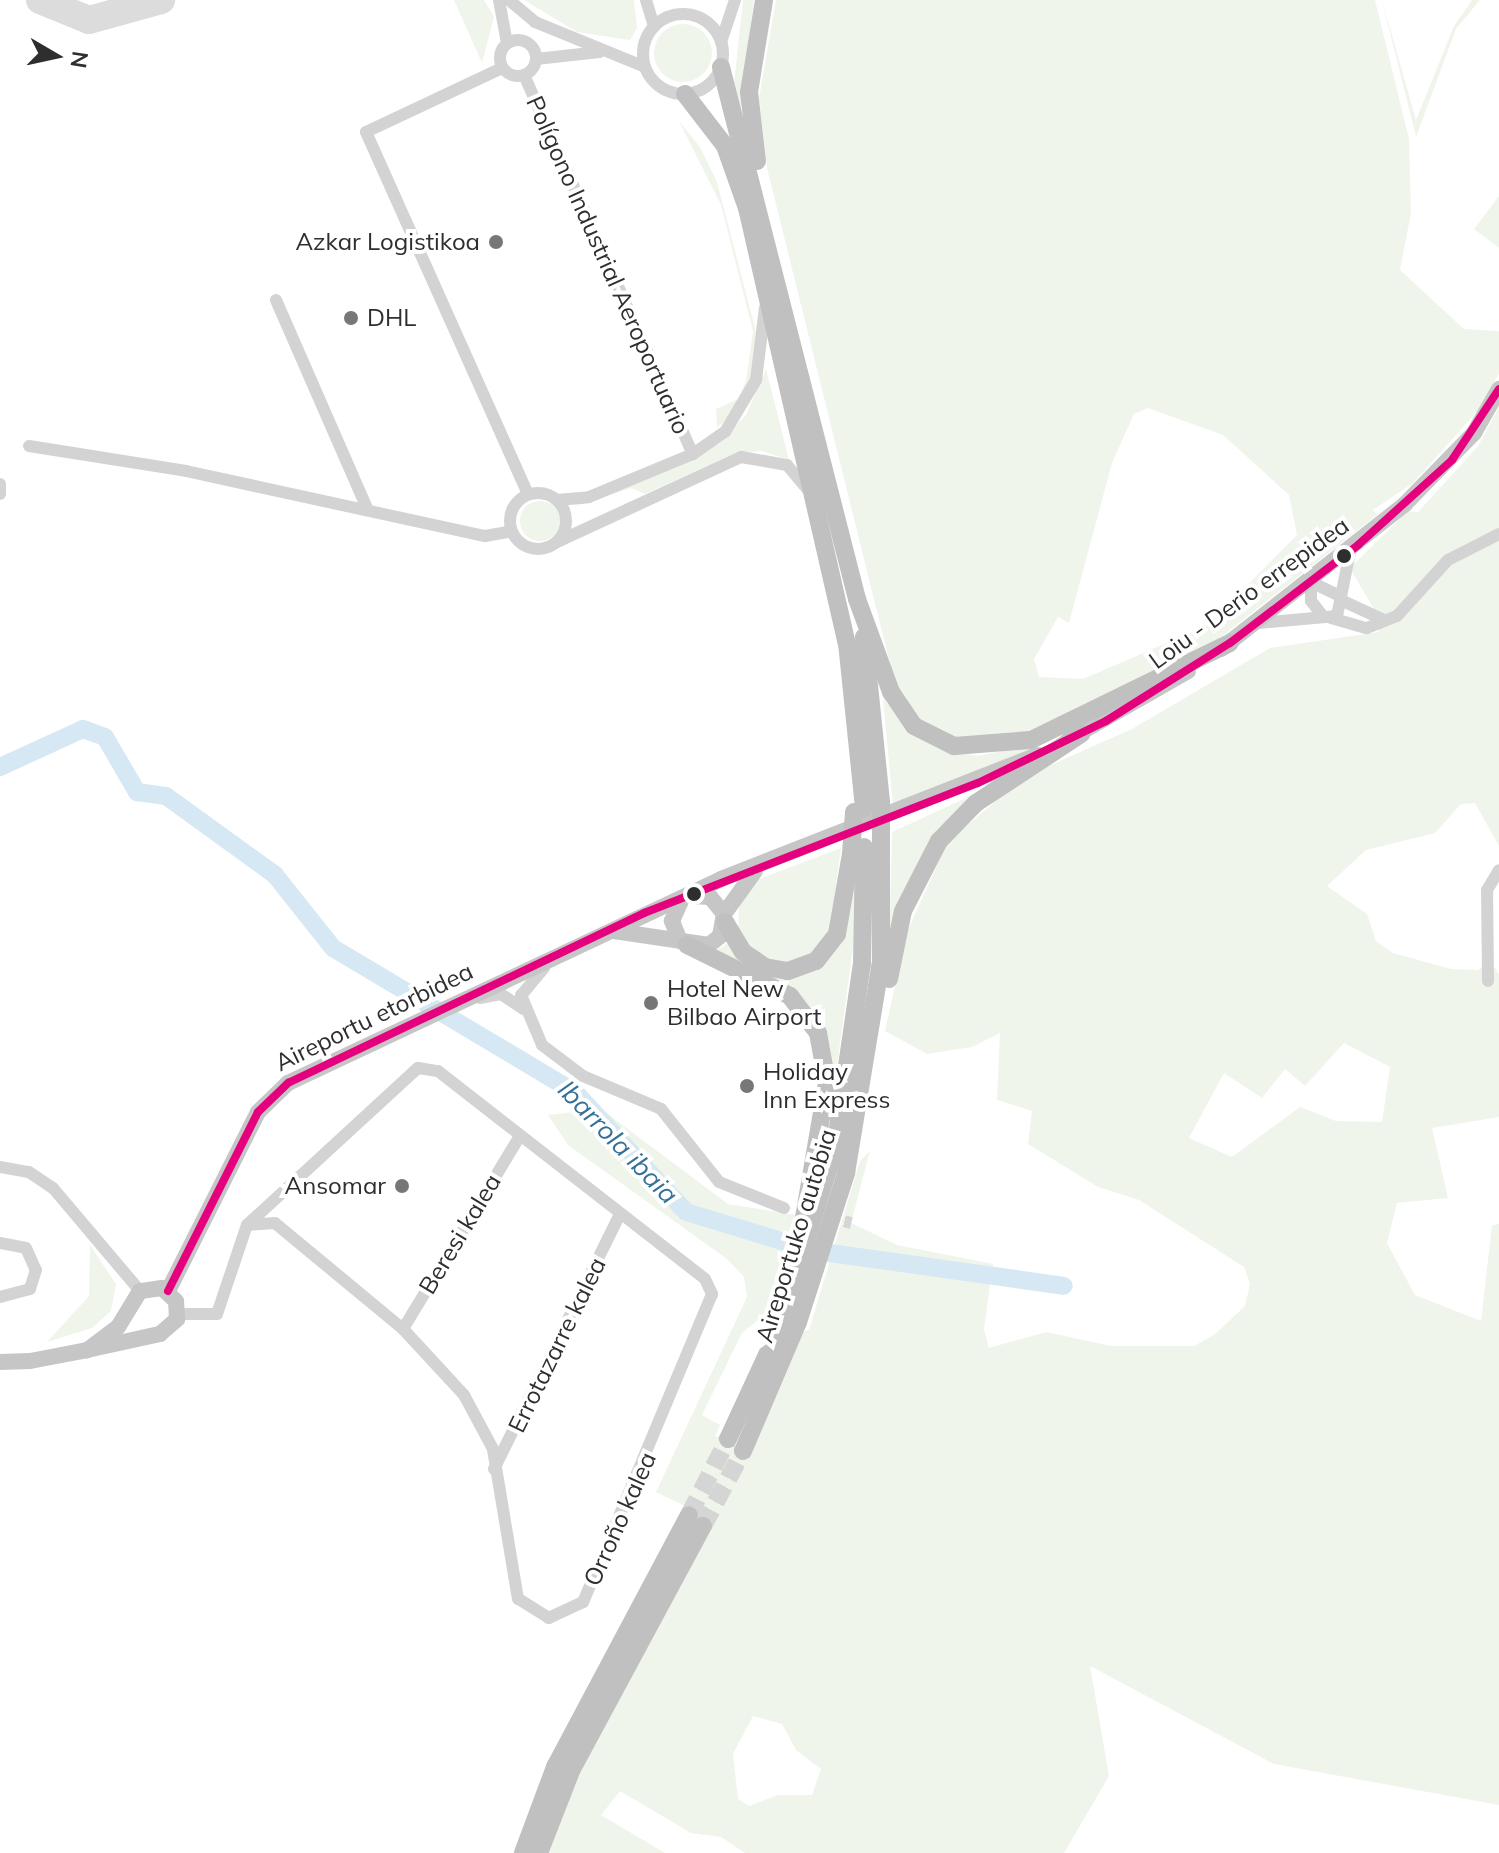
<!DOCTYPE html>
<meta charset="utf-8">
<style>
body{margin:0}
#map{position:relative;width:1499px;height:1853px;overflow:hidden;background:#fff;font-family:Mulish,sans-serif}
div>[style]{position:absolute}
[style*='--x']{left:calc(var(--x)*1px);top:calc(var(--y)*1px);width:calc(var(--w)*1px);rotate:calc(var(--a)*1deg)}
.green>*{inset:0;background:#f0f5eb}
.round{border-radius:50%}
.river>*{height:18px;margin:-9px;padding:0 9px;transform-origin:9px;border-radius:9px;background:#d6e8f3}
.taxiway>*{height:28px;margin:-14px;padding:0 14px;transform-origin:14px;border-radius:14px;background:#dcdcdc}
.minor-tunnel>*{height:12px;margin-top:-6px;transform-origin:0;background:repeating-linear-gradient(90deg,#d5d5d5 0 12px,transparent 0 18px)}
.highway-tunnel>*{height:18px;margin-top:-9px;transform-origin:0;background:repeating-linear-gradient(90deg,#d5d5d5 0 18px,transparent 0 27px)}
.minor>*{height:12px;margin:-6px;padding:0 6px;transform-origin:6px;border-radius:6px;background:#d3d3d3}
.minor>.ring{margin:-6px;padding:0;box-sizing:content-box;background:none;border:12px solid #d3d3d3;border-radius:50%}
.major>*{height:16px;margin:-8px;padding:0 8px;transform-origin:8px;border-radius:8px;background:#c6c6c6}
.highway>*{height:18px;margin:-9px;padding:0 9px;transform-origin:9px;border-radius:9px;background:#c0c0c0}
.highway-bridge>*{height:18px;margin:-9px;padding:0 9px;transform-origin:9px;border-radius:9px;background:#c0c0c0}
.bus-1>*{height:8px;margin:-4px;padding:0 4px;transform-origin:4px;border-radius:4px;background:#e5007d}
.dots>*{width:22px;height:22px;translate:-50% -50%;box-sizing:border-box;border:4px solid #fff;border-radius:50%}
span{translate:-50% -50%;white-space:nowrap;text-align:center;line-height:1.15;-webkit-text-stroke:8px #fff;paint-order:stroke}
.poi-label{font-size:24px;color:#2e2e2e}
.right{translate:-100% -50%;text-align:right}
.left{translate:0 -50%;text-align:left}
.street-label{font-size:24px;color:#2e2e2e}
.water-label{font-size:26px;color:#357196;font-style:italic}
.north{position:absolute;left:16px;top:16px;width:80px;height:80px;-webkit-text-stroke:6px #fff;paint-order:stroke;rotate:99deg;font-size:22px;font-weight:700;line-height:32px;text-align:center;color:#2e2e2e}
.north::after{content:'';display:block;margin:auto;width:28px;height:36px;background:#2e2e2e;clip-path:polygon(50% 0,100% 100%,50% 72%,0 100%)}
</style>
<div id="map">
<div class="green">
<i style="clip-path:polygon(454px 0,484px 0,494px 17px,482px 63px)"></i>
<i style="clip-path:polygon(524px 0,634px 0,637px 28px,630px 40px,577px 32px)"></i>
<i style="clip-path:polygon(743px 0,754px 0,740px 117px,733px 93px)"></i>
<i style="clip-path:polygon(evenodd,776px 0,1375px 0,1409px 139px,1411px 213px,1400px 270px,1464px 329px,1499px 331px,1499px 373px,1482px 406px,1413px 483px,1373px 510px,1377px 515px,1221px 637px,1168px 670px,1006px 741px,951px 740px,908px 711px,896px 688px,767px 168px,759px 98px,776px 0,1148px 408px,1223px 435px,1289px 495px,1297px 535px,1208px 625px,1083px 679px,1039px 677px,1034px 659px,1058px 617px,1069px 623px,1112px 463px,1134px 414px,1148px 408px)"></i>
<i style="clip-path:polygon(1382px 0,1416px 120px,1454px 26px,1472px 0,1480px 0,1456px 29px,1416px 137px)"></i>
<i class="round" style="left:654px;top:24px;width:58px;height:58px"></i>
<i style="clip-path:polygon(679px 121px,700px 147px,717px 182px,755px 328px,756px 338px,751px 376px,747px 386px,732px 415px,717px 428px,716px 409px,738px 399px,746px 381px,753px 331px,721px 205px)"></i>
<i style="clip-path:polygon(1499px 196px,1499px 248px,1474px 229px)"></i>
<i style="clip-path:polygon(766px 369px,789px 460px,762px 451px,733px 454px,645px 494px,631px 488px,570px 508px,717px 445px,746px 415px)"></i>
<i style="clip-path:polygon(evenodd,1499px 407px,1499px 846px,1475px 803px,1461px 804px,1435px 833px,1366px 850px,1327px 886px,1367px 914px,1376px 941px,1393px 953px,1451px 969px,1478px 970px,1490px 961px,1499px 974px,1499px 1117px,1432px 1128px,1448px 1198px,1397px 1203px,1387px 1243px,1415px 1295px,1481px 1321px,1492px 1225px,1499px 1224px,1499px 1805px,1274px 1764px,1090px 1666px,1109px 1776px,1064px 1853px,745px 1853px,721px 1837px,691px 1833px,620px 1791px,601px 1815px,665px 1853px,548px 1853px,594px 1739px,714px 1520px,656px 1492px,747px 1297px,744px 1277px,727px 1259px,568px 1145px,548px 1115px,601px 1109px,728px 1204px,797px 1215px,766px 1314px,742px 1333px,702px 1415px,720px 1425px,715px 1436px,749px 1453px,802px 1332px,809px 1330px,860px 1161px,870px 1151px,851px 1223px,897px 1245px,993px 1264px,984px 1329px,989px 1348px,1046px 1332px,1111px 1346px,1194px 1346px,1214px 1335px,1245px 1306px,1250px 1284px,1244px 1267px,1139px 1200px,1098px 1187px,1028px 1144px,1032px 1111px,997px 1100px,1000px 1033px,972px 1047px,927px 1054px,885px 1031px,907px 932px,948px 841px,1026px 776px,1132px 729px,1270px 648px,1379px 632px,1378px 616px,1350px 568px,1408px 511px,1418px 512px,1478px 446px,1499px 407px,1344px 1043px,1390px 1067px,1382px 1122px,1336px 1121px,1300px 1107px,1232px 1157px,1189px 1138px,1224px 1073px,1262px 1098px,1285px 1069px,1305px 1086px,1344px 1043px,1499px 407px,753px 1716px,782px 1724px,796px 1750px,821px 1769px,812px 1795px,778px 1795px,749px 1806px,738px 1799px,733px 1754px,753px 1716px)"></i>
<i class="round" style="left:520px;top:501px;width:40px;height:40px"></i>
<i style="clip-path:polygon(883px 698px,906px 728px,945px 751px,978px 756px,1055px 739px,893px 806px)"></i>
<i style="clip-path:polygon(992px 786px,930px 838px,899px 904px,889px 955px,892px 832px)"></i>
<i style="clip-path:polygon(841px 848px,829px 936px,817px 952px,787px 963px,758px 957px,738px 934px,739px 901px,757px 880px)"></i>
<i style="clip-path:polygon(856px 870px,854px 940px,831px 1110px,822px 1028px,715px 951px,728px 943px,749px 964px,821px 966px)"></i>
<i style="clip-path:polygon(90px 1245px,116px 1284px,111px 1311px,92px 1328px,47px 1342px,89px 1296px)"></i>
</div>
<div class="river">
<i style="--x:0;--y:767;--w:91;--a:-24.6"></i>
<i style="--x:83;--y:729;--w:23;--a:20"></i>
<i style="--x:105;--y:737;--w:64;--a:59.8"></i>
<i style="--x:137;--y:792;--w:29;--a:8"></i>
<i style="--x:166;--y:796;--w:135;--a:35.9"></i>
<i style="--x:275;--y:875;--w:93;--a:51.5"></i>
<i style="--x:333;--y:948;--w:282;--a:30.8"></i>
<i style="--x:575;--y:1092;--w:163;--a:47.2"></i>
<i style="--x:686;--y:1212;--w:110;--a:16.9"></i>
<i style="--x:830;--y:1253;--w:236;--a:8"></i>
</div>
<div class="taxiway">
<i style="--x:40;--y:0;--w:53;--a:22.2"></i>
<i style="--x:89;--y:20;--w:75;--a:-15.5"></i>
</div>
<div class="minor-tunnel">
<i style="--x:827;--y:1217;--w:25;--a:14"></i>
</div>
<div class="highway-tunnel">
<i style="--x:689;--y:1515;--w:85;--a:-62.8"></i>
<i style="--x:703;--y:1526;--w:85;--a:-61.9"></i>
</div>
<div class="minor">
<i style="--x:499;--y:0;--w:44;--a:79.5"></i>
<i style="--x:509;--y:0;--w:34;--a:40"></i>
<i style="--x:535;--y:22;--w:119;--a:22.2"></i>
<i style="--x:646;--y:0;--w:28;--a:73"></i>
<i class="ring" style="left:643px;top:14px;width:68px;height:68px"></i>
<i class="ring" style="left:500px;top:40px;width:24px;height:24px"></i>
<i style="--x:721;--y:42;--w:44;--a:-71.6"></i>
<i style="--x:536;--y:59;--w:64;--a:-6.2"></i>
<i style="--x:502;--y:68;--w:150;--a:154.8"></i>
<i style="--x:366;--y:132;--w:397;--a:65.9"></i>
<i style="--x:524;--y:75;--w:415;--a:66"></i>
<i style="--x:276;--y:300;--w:227;--a:66.4"></i>
<i style="--x:29;--y:446;--w:159;--a:9"></i>
<i style="--x:186;--y:471;--w:306;--a:12.3"></i>
<i style="--x:485;--y:536;--w:27;--a:-10"></i>
<i style="--x:0;--y:484;--w:10;--a:90"></i>
<i class="ring" style="left:510px;top:493px;width:44px;height:44px"></i>
<i style="--x:557;--y:500;--w:32;--a:-5"></i>
<i style="--x:589;--y:497;--w:113;--a:-22.5"></i>
<i style="--x:693;--y:454;--w:39;--a:-35"></i>
<i style="--x:725;--y:432;--w:61;--a:-59.2"></i>
<i style="--x:756;--y:380;--w:73;--a:-82.9"></i>
<i style="--x:557;--y:542;--w:203;--a:-24.8"></i>
<i style="--x:741;--y:457;--w:47;--a:9.9"></i>
<i style="--x:787;--y:465;--w:31;--a:50"></i>
<i style="--x:1345;--y:602;--w:43;--a:24.8"></i>
<i style="--x:1322;--y:615;--w:18;--a:-128"></i>
<i style="--x:1311;--y:601;--w:19;--a:-90"></i>
<i style="--x:1311;--y:582;--w:34;--a:26"></i>
<i style="--x:1331;--y:618;--w:37;--a:16"></i>
<i style="--x:1367;--y:628;--w:32;--a:-22"></i>
<i style="--x:1397;--y:616;--w:76;--a:-47.7"></i>
<i style="--x:1448;--y:560;--w:57;--a:-27"></i>
<i style="--x:1259;--y:623;--w:78;--a:-5.1"></i>
<i style="--x:1337;--y:616;--w:65;--a:-78.5"></i>
<i style="--x:544;--y:968;--w:35;--a:130"></i>
<i style="--x:521;--y:995;--w:54;--a:67.2"></i>
<i style="--x:542;--y:1045;--w:51;--a:37.1"></i>
<i style="--x:583;--y:1076;--w:85;--a:22.9"></i>
<i style="--x:661;--y:1109;--w:93;--a:51.5"></i>
<i style="--x:719;--y:1182;--w:70;--a:21.8"></i>
<i style="--x:1488;--y:981;--w:91;--a:-90.6"></i>
<i style="--x:1487;--y:890;--w:23;--a:-59"></i>
<i style="--x:480;--y:998;--w:21;--a:-11"></i>
<i style="--x:501;--y:994;--w:27;--a:34"></i>
<i style="--x:0;--y:1167;--w:29;--a:10"></i>
<i style="--x:29;--y:1172;--w:29;--a:34"></i>
<i style="--x:53;--y:1188;--w:135;--a:49.8"></i>
<i style="--x:0;--y:1243;--w:26;--a:11"></i>
<i style="--x:26;--y:1248;--w:24;--a:66"></i>
<i style="--x:36;--y:1270;--w:20;--a:108"></i>
<i style="--x:30;--y:1289;--w:31;--a:165"></i>
<i style="--x:178;--y:1314;--w:39;--a:0"></i>
<i style="--x:217;--y:1314;--w:94;--a:-71.4"></i>
<i style="--x:247;--y:1225;--w:232;--a:-42.6"></i>
<i style="--x:418;--y:1068;--w:20;--a:9"></i>
<i style="--x:438;--y:1071;--w:338;--a:37.9"></i>
<i style="--x:705;--y:1279;--w:17;--a:65"></i>
<i style="--x:712;--y:1294;--w:334;--a:112.7"></i>
<i style="--x:583;--y:1602;--w:38;--a:155"></i>
<i style="--x:549;--y:1618;--w:36;--a:-148"></i>
<i style="--x:518;--y:1599;--w:152;--a:-99.5"></i>
<i style="--x:493;--y:1449;--w:61;--a:-118.2"></i>
<i style="--x:464;--y:1395;--w:90;--a:-132.7"></i>
<i style="--x:403;--y:1329;--w:166;--a:-140.4"></i>
<i style="--x:275;--y:1223;--w:28;--a:176"></i>
<i style="--x:403;--y:1329;--w:222;--a:-58.8"></i>
<i style="--x:494;--y:1469;--w:280;--a:-63.7"></i>
</div>
<div class="major">
<i style="--x:1221;--y:649;--w:234;--a:-38.2"></i>
<i style="--x:1405;--y:504;--w:99;--a:-45.8"></i>
<i style="--x:1474;--y:433;--w:51;--a:-60.4"></i>
<i style="--x:1069;--y:739;--w:137;--a:-29.7"></i>
<i style="--x:724;--y:914;--w:53;--a:-54.2"></i>
<i style="--x:614;--y:931;--w:96;--a:8.4"></i>
<i style="--x:709;--y:945;--w:14;--a:-39"></i>
<i style="--x:720;--y:936;--w:22;--a:-80"></i>
<i style="--x:724;--y:914;--w:22;--a:-129"></i>
<i style="--x:710;--y:897;--w:19;--a:-177"></i>
<i style="--x:680;--y:941;--w:22;--a:-112"></i>
<i style="--x:672;--y:921;--w:22;--a:-66"></i>
<i style="--x:168;--y:1291;--w:200;--a:-63.3"></i>
<i style="--x:258;--y:1112;--w:42;--a:-44"></i>
<i style="--x:288;--y:1083;--w:479;--a:-25.2"></i>
<i style="--x:721;--y:879;--w:340;--a:-21.4"></i>
<i style="--x:0;--y:1362;--w:30;--a:-2"></i>
<i style="--x:30;--y:1361;--w:58;--a:-10.9"></i>
<i style="--x:87;--y:1350;--w:75;--a:-12.4"></i>
<i style="--x:160;--y:1334;--w:23;--a:-41"></i>
<i style="--x:177;--y:1319;--w:18;--a:-93"></i>
<i style="--x:176;--y:1301;--w:19;--a:-137"></i>
<i style="--x:162;--y:1288;--w:22;--a:172"></i>
<i style="--x:140;--y:1291;--w:42;--a:121.4"></i>
<i style="--x:118;--y:1327;--w:39;--a:143"></i>
</div>
<div class="highway">
<i style="--x:721;--y:67;--w:549;--a:75.66"></i>
<i style="--x:857;--y:599;--w:99;--a:69.9"></i>
<i style="--x:891;--y:692;--w:41;--a:55.9"></i>
<i style="--x:914;--y:726;--w:45;--a:26.6"></i>
<i style="--x:954;--y:746;--w:77;--a:-4.5"></i>
<i style="--x:1031;--y:740;--w:221;--a:-26"></i>
<i style="--x:685;--y:94;--w:66;--a:52.4"></i>
<i style="--x:725;--y:146;--w:66;--a:70.5"></i>
<i style="--x:747;--y:208;--w:446;--a:77.1"></i>
<i style="--x:847;--y:643;--w:166;--a:84.1"></i>
<i style="--x:757;--y:161;--w:69;--a:-96.6"></i>
<i style="--x:749;--y:92;--w:93;--a:-80.7"></i>
<i style="--x:864;--y:637;--w:166;--a:84.1"></i>
<i style="--x:725;--y:922;--w:35;--a:59"></i>
<i style="--x:743;--y:952;--w:27;--a:34"></i>
<i style="--x:765;--y:967;--w:23;--a:10"></i>
<i style="--x:788;--y:971;--w:30;--a:-20"></i>
<i style="--x:816;--y:961;--w:34;--a:-52"></i>
<i style="--x:837;--y:934;--w:81;--a:-80.1"></i>
<i style="--x:687;--y:945;--w:115;--a:26.3"></i>
<i style="--x:790;--y:996;--w:46;--a:52.9"></i>
<i style="--x:818;--y:1033;--w:51;--a:79.8"></i>
<i style="--x:827;--y:1083;--w:143;--a:99.7"></i>
<i style="--x:889;--y:979;--w:69;--a:-78.4"></i>
<i style="--x:903;--y:911;--w:79;--a:-62.8"></i>
<i style="--x:939;--y:841;--w:53;--a:-45.8"></i>
<i style="--x:976;--y:803;--w:126;--a:-33.3"></i>
<i style="--x:728;--y:1439;--w:115;--a:-65.2"></i>
<i style="--x:776;--y:1335;--w:196;--a:-72.5"></i>
<i style="--x:835;--y:1148;--w:186;--a:-81.7"></i>
<i style="--x:862;--y:964;--w:117;--a:-89"></i>
<i style="--x:743;--y:1451;--w:140;--a:-66.9"></i>
<i style="--x:798;--y:1322;--w:157;--a:-72.1"></i>
<i style="--x:846;--y:1173;--w:215;--a:-80.6"></i>
<i style="--x:881;--y:961;--w:119;--a:-90"></i>
<i style="--x:523;--y:1853;--w:92;--a:-69.6"></i>
<i style="--x:555;--y:1767;--w:285;--a:-62"></i>
<i style="--x:539;--y:1853;--w:90;--a:-68.6"></i>
<i style="--x:572;--y:1769;--w:276;--a:-61.7"></i>
</div>
<div class="highway-bridge">
<i style="--x:881;--y:802;--w:40;--a:90"></i>
<i style="--x:851;--y:854;--w:42;--a:-85.9"></i>
</div>
<div class="bus-1">
<i style="--x:168;--y:1291;--w:200;--a:-63.3"></i>
<i style="--x:258;--y:1112;--w:42;--a:-44"></i>
<i style="--x:288;--y:1083;--w:395;--a:-25.5"></i>
<i style="--x:644;--y:913;--w:358;--a:-21.3"></i>
<i style="--x:978;--y:783;--w:142;--a:-25.8"></i>
<i style="--x:1106;--y:721;--w:146;--a:-32.2"></i>
<i style="--x:1230;--y:643;--w:161;--a:-37.4"></i>
<i style="--x:1358;--y:545;--w:127;--a:-42.1"></i>
<i style="--x:1452;--y:460;--w:85;--a:-56.5"></i>
</div>
<div class="dots">
<i style="left:496px;top:242px;background:#777"></i>
<i style="left:351px;top:318px;background:#777"></i>
<i style="left:1344px;top:556px;background:#2e2e2e"></i>
<i style="left:694px;top:894px;background:#2e2e2e"></i>
<i style="left:651px;top:1003px;background:#777"></i>
<i style="left:747px;top:1086px;background:#777"></i>
<i style="left:402px;top:1186px;background:#777"></i>
</div>
<div class="poi-label">
<span class="right" style="left:480px;top:242px">Azkar Logistikoa</span>
<span class="left" style="left:367px;top:318px">DHL</span>
<span class="left" style="left:667px;top:1003px">Hotel New<br>Bilbao Airport</span>
<span class="left" style="left:763px;top:1086px">Holiday<br>Inn Express</span>
<span class="right" style="left:386px;top:1186px">Ansomar</span>
</div>
<div class="street-label">
<span style="left:608px;top:265px;rotate:66deg">Polígono Industrial Aeroportuario</span>
<span style="left:1249px;top:593px;rotate:-36deg">Loiu - Derio errepidea</span>
<span style="left:374px;top:1017px;rotate:-26deg">Aireportu etorbidea</span>
<span style="left:460px;top:1234px;rotate:-59deg">Beresi kalea</span>
<span style="left:796px;top:1236px;rotate:-73deg">Aireportuko autobia</span>
<span style="left:557px;top:1345px;rotate:-64deg">Errotazarre kalea</span>
<span style="left:620px;top:1519px;rotate:-66deg">Orroño kalea</span>
</div>
<div class="water-label">
<span style="left:618px;top:1142px;rotate:46deg">Ibarrola ibaia</span>
</div>
<div class="north">N</div>
</div>
